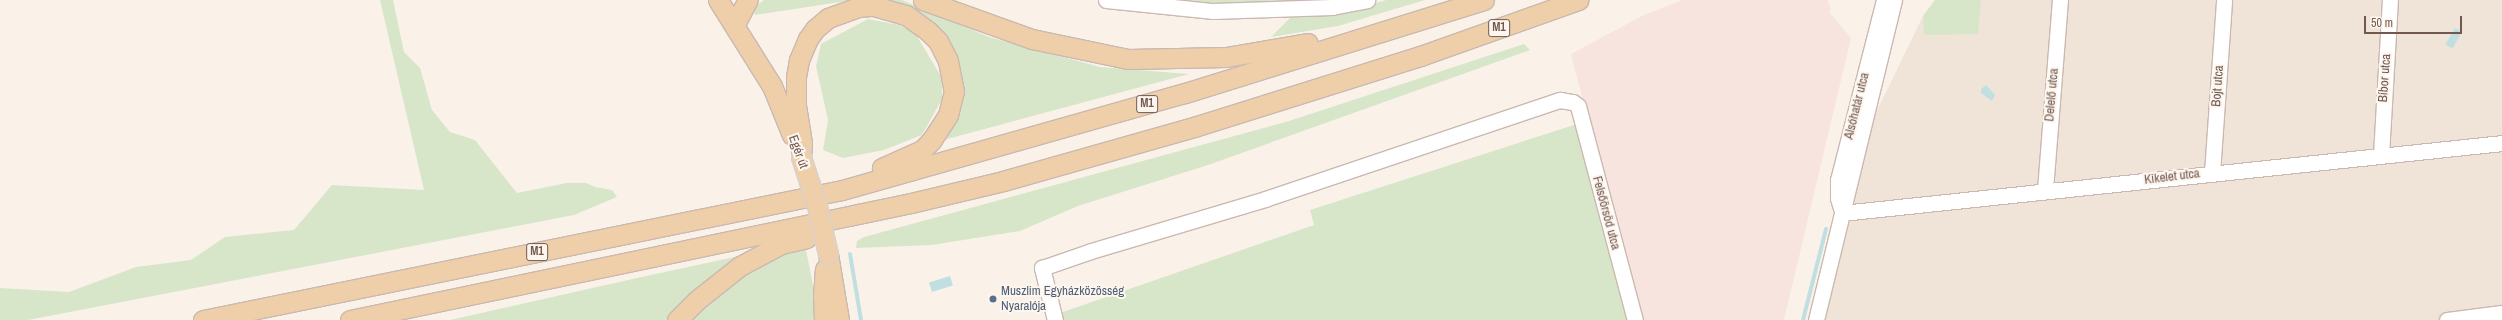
<!DOCTYPE html>
<meta charset="utf-8">
<style>
body{margin:0}
#map{position:relative;width:2502px;height:320px;overflow:hidden;background:#faf2e9;font-family:"Archivo Narrow",sans-serif}
div>[style]{position:absolute}
[style*='--x']{left:calc(var(--x)*1px);top:calc(var(--y)*1px);width:calc(var(--w)*1px);rotate:calc(var(--a)*1deg)}
.residential>*{inset:0;background:#f0e3d8}
.commercial>*{inset:0;background:#f8e4de}
.green>*{inset:0;background:#d7e6c9}
.water>*{inset:0;background:#c0dfe1;transform-origin:0 0}
.stream>*{height:4px;margin:-2px;padding:0 2px;transform-origin:2px;border-radius:2px;background:#c0dfe1}
.roads{filter:drop-shadow(1px 0 #cab9b0) drop-shadow(-1px 0 #cab9b0) drop-shadow(0 1px #cab9b0) drop-shadow(0 -1px #cab9b0)}
.minor>*{height:15px;margin:-7.5px;padding:0 7.5px;transform-origin:7.5px;border-radius:7.5px;background:#fff}
.major>*{height:19px;margin:-9.5px;padding:0 9.5px;transform-origin:9.5px;border-radius:9.5px;background:#efcfaa}
.bridges{filter:drop-shadow(1px 0 #d7d1ce) drop-shadow(-1px 0 #d7d1ce) drop-shadow(0 1px #d7d1ce) drop-shadow(0 -1px #d7d1ce)}
.major-bridge>*{height:19px;margin:-9.5px;padding:0 9.5px;transform-origin:9.5px;border-radius:9.5px;background:#efcfaa}
.dots>*{width:11px;height:11px;translate:-50% -50%;box-sizing:border-box;border:2px solid #fdf6ef;border-radius:50%}
span{translate:-50% -50%;white-space:nowrap;text-align:center;line-height:1.15;-webkit-text-stroke:4px #fdf6ef;paint-order:stroke}
.shield-label span{padding:1px 3px;background:#fdf6ef;border:1px solid;border-radius:3px;-webkit-text-stroke-width:0}
.shield-label{font-size:12px;color:#715950;font-weight:700}
.street-label{font-size:13px;color:#715950}
.service-label{font-size:13px;color:#4e5e75}
.left{translate:0 -50%;text-align:left}
.scale{position:absolute;left:2364px;top:16px;width:98px;height:18px;box-sizing:border-box;border:2px solid #715950;border-top:0;padding-left:5px;font-size:12px;line-height:14px;white-space:nowrap;color:#715950;-webkit-text-stroke:3px #fdf6ef;paint-order:stroke}
</style>
<div id="map">
<div class="residential">
<i style="clip-path:polygon(1935px 0,2502px 0,2502px 320px,1816px 320px,1871px 123px,1923px 16px)"></i>
</div>
<div class="commercial">
<i style="clip-path:polygon(1682px 0,1828px 0,1831px 10px,1829px 12px,1851px 38px,1784px 320px,1639px 320px,1571px 54px,1642px 16px)"></i>
</div>
<div class="green">
<i style="clip-path:polygon(380px 0,393px 0,404px 52px,420px 68px,432px 110px,450px 132px,475px 140px,517px 193px,567px 183px,586px 183px,595px 187px,612px 190px,617px 197px,574px 215px,28px 320px,0 320px,0 288px,69px 292px,136px 267px,191px 260px,225px 237px,294px 230px,332px 185px,424px 190px)"></i>
<i style="clip-path:polygon(764px 0,902px 0,989px 37px,1100px 67px,1189px 74px,940px 141px,958px 100px,960px 64px,939px 27px,902px 8px,853px 0,755px 15px,754px 8px)"></i>
<i style="clip-path:polygon(1140px 0,1360px 0,1252px 10px)"></i>
<i style="clip-path:polygon(1386px 0,1425px 0,1338px 26px,1271px 37px,1290px 18px,1351px 11px)"></i>
<i style="clip-path:polygon(1935px 0,1981px 0,1978px 34px,1924px 35px,1923px 16px)"></i>
<i style="clip-path:polygon(868px 19px,899px 25px,915px 33px,942px 78px,942px 99px,922px 135px,884px 150px,843px 158px,823px 150px,828px 120px,816px 66px,821px 44px)"></i>
<i style="clip-path:polygon(1524px 44px,1530px 50px,1208px 165px,1078px 206px,1020px 231px,932px 245px,856px 248px,857px 241px,864px 237px,1289px 121px)"></i>
<i style="clip-path:polygon(1580px 123px,1630px 320px,1061px 320px,1060px 313px,1314px 225px,1310px 210px)"></i>
<i style="clip-path:polygon(805px 245px,816px 300px,816px 320px,689px 320px,719px 290px,781px 252px)"></i>
<i style="clip-path:polygon(739px 256px,668px 320px,450px 320px,637px 278px)"></i>
</div>
<div class="water">
<i style="left:2455px;top:28px;width:8px;height:19px;rotate:30deg"></i>
<i style="clip-path:polygon(1986px 85px,1995px 95px,1992px 101px,1981px 93px,1981px 89px)"></i>
<i style="left:950px;top:276px;width:10px;height:22px;rotate:73deg"></i>
</div>
<div class="stream">
<i style="--x:850;--y:254;--w:67;--a:80.5"></i>
<i style="--x:1803;--y:320;--w:94;--a:-75.8"></i>
</div>
<div class="roads">
<div class="minor">
<i style="--x:1106;--y:0;--w:108;--a:5.9"></i>
<i style="--x:1213;--y:11;--w:119;--a:-1.9"></i>
<i style="--x:1332;--y:7;--w:36;--a:-11"></i>
<i style="--x:2381;--y:155;--w:155;--a:-86.7"></i>
<i style="--x:2212;--y:173;--w:173;--a:-86"></i>
<i style="--x:2045;--y:190;--w:191;--a:-85.5"></i>
<i style="--x:1841;--y:208;--w:10;--a:-107"></i>
<i style="--x:1838;--y:198;--w:18;--a:-90"></i>
<i style="--x:1838;--y:180;--w:186;--a:-75.7"></i>
<i style="--x:1842;--y:213;--w:664;--a:-6.05"></i>
<i style="--x:1055;--y:320;--w:54;--a:-104"></i>
<i style="--x:1042;--y:268;--w:52;--a:-19.1"></i>
<i style="--x:1091;--y:251;--w:182;--a:-16.6"></i>
<i style="--x:1265;--y:199;--w:311;--a:-18.6"></i>
<i style="--x:1560;--y:100;--w:13;--a:9"></i>
<i style="--x:1573;--y:102;--w:6;--a:39"></i>
<i style="--x:1578;--y:106;--w:221;--a:75.1"></i>
<i style="--x:1816;--y:320;--w:329;--a:-76.3"></i>
<i style="--x:2447;--y:320;--w:55;--a:-7.3"></i>
</div>
<div class="major">
<i style="--x:718;--y:0;--w:102;--a:57.9"></i>
<i style="--x:772;--y:86;--w:53;--a:67.8"></i>
<i style="--x:923;--y:0;--w:116;--a:19.7"></i>
<i style="--x:1032;--y:39;--w:98;--a:11.8"></i>
<i style="--x:1128;--y:59;--w:98;--a:-1.2"></i>
<i style="--x:1226;--y:57;--w:83;--a:-9.7"></i>
<i style="--x:735;--y:24;--w:27;--a:-62"></i>
<i style="--x:801;--y:157;--w:14;--a:-86"></i>
<i style="--x:802;--y:143;--w:36;--a:-99"></i>
<i style="--x:796;--y:107;--w:30;--a:-90"></i>
<i style="--x:796;--y:77;--w:17;--a:-80"></i>
<i style="--x:799;--y:60;--w:23;--a:-67"></i>
<i style="--x:808;--y:39;--w:12;--a:-55"></i>
<i style="--x:815;--y:29;--w:17;--a:-40"></i>
<i style="--x:828;--y:18;--w:32;--a:-20"></i>
<i style="--x:858;--y:7;--w:16;--a:-4"></i>
<i style="--x:874;--y:6;--w:33;--a:16"></i>
<i style="--x:906;--y:15;--w:27;--a:36"></i>
<i style="--x:928;--y:31;--w:14;--a:45"></i>
<i style="--x:938;--y:41;--w:22;--a:63"></i>
<i style="--x:948;--y:61;--w:31;--a:79"></i>
<i style="--x:954;--y:91;--w:25;--a:104"></i>
<i style="--x:948;--y:115;--w:30;--a:123"></i>
<i style="--x:932;--y:140;--w:14;--a:135"></i>
<i style="--x:922;--y:150;--w:44;--a:155.8"></i>
<i style="--x:828;--y:254;--w:67;--a:80.5"></i>
<i style="--x:203;--y:320;--w:652;--a:-11.5"></i>
<i style="--x:842;--y:190;--w:356;--a:-15.8"></i>
<i style="--x:1185;--y:93;--w:313;--a:-17.3"></i>
<i style="--x:350;--y:320;--w:573;--a:-11.78"></i>
<i style="--x:911;--y:203;--w:95;--a:-13.4"></i>
<i style="--x:1003;--y:181;--w:202;--a:-15.8"></i>
<i style="--x:1197;--y:126;--w:234;--a:-17.4"></i>
<i style="--x:1420;--y:56;--w:168;--a:-19.5"></i>
<i style="--x:677;--y:320;--w:28;--a:-45"></i>
<i style="--x:697;--y:300;--w:55;--a:-38.3"></i>
<i style="--x:740;--y:266;--w:47;--a:-28.2"></i>
<i style="--x:781;--y:244;--w:26;--a:-13"></i>
<i style="--x:824;--y:320;--w:23;--a:-92"></i>
<i style="--x:823;--y:297;--w:28;--a:-86"></i>
</div>
</div>
<div class="bridges">
<div class="major-bridge">
<i style="--x:801;--y:157;--w:52;--a:71.9"></i>
<i style="--x:817;--y:206;--w:49;--a:77.1"></i>
</div>
</div>
<div class="dots">
<i style="left:993px;top:299px;background:#5c6f8a"></i>
</div>
<div class="shield-label">
<span style="left:1499px;top:28px">M1</span>
<span style="left:1147px;top:104px">M1</span>
<span style="left:537px;top:252px">M1</span>
</div>
<div class="street-label">
<span style="left:2385px;top:78px;rotate:-86deg">Bíbor utca</span>
<span style="left:2218px;top:86px;rotate:-86deg">Bojt utca</span>
<span style="left:2052px;top:95px;rotate:-85deg">Delelő utca</span>
<span style="left:1857px;top:106px;rotate:-76deg">Alsóhatár utca</span>
<span style="left:798px;top:152px;rotate:70deg">Egér út</span>
<span style="left:2172px;top:177px;rotate:-7deg">Kikelet utca</span>
<span style="left:1606px;top:213px;rotate:75deg">Felsőörsöd utca</span>
</div>
<div class="service-label">
<span class="left" style="left:1001px;top:299px">Muszlim Egyházközösség<br>Nyaralója</span>
</div>
<div class="scale">50 m</div>
</div>
